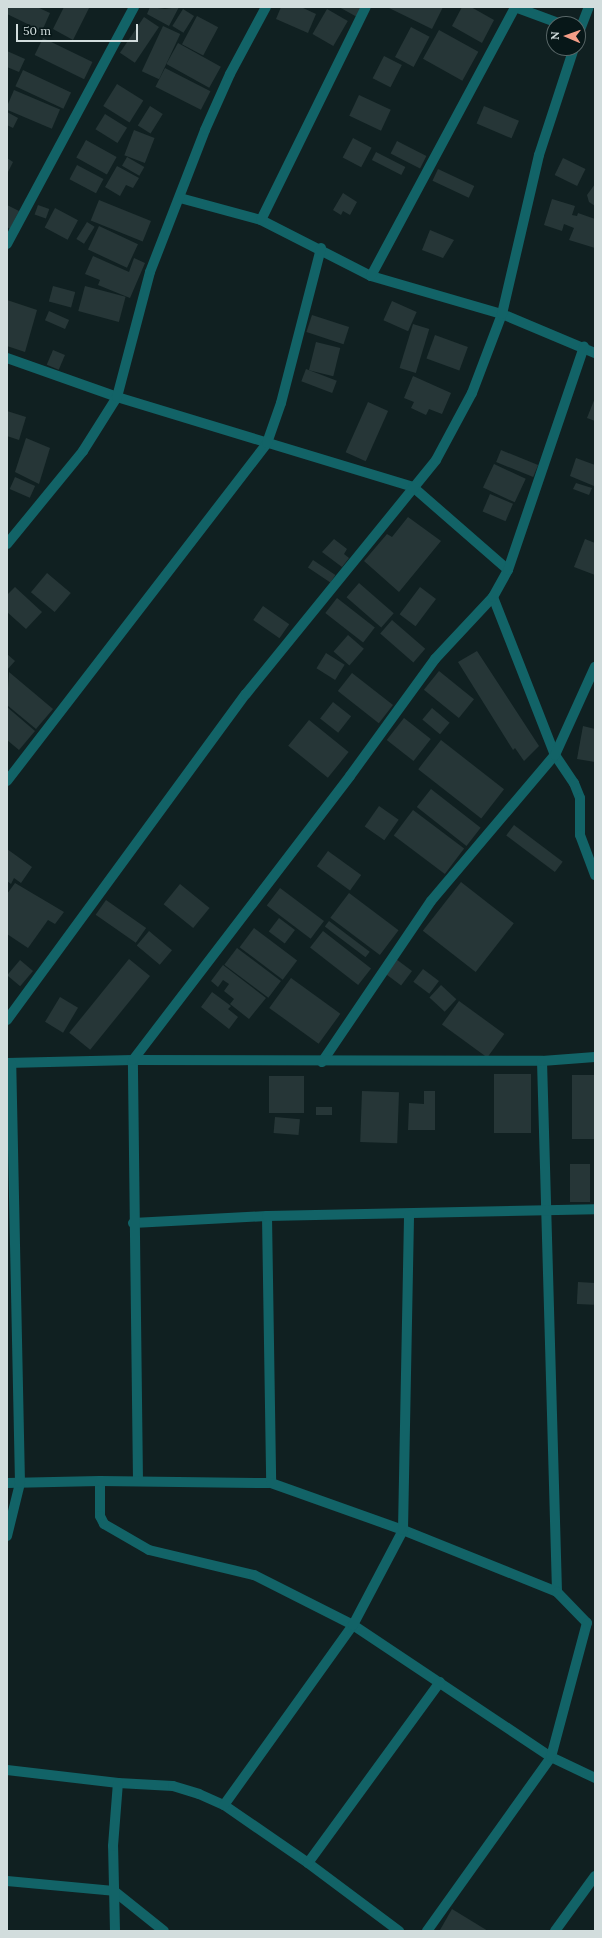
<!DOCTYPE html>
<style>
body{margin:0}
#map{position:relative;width:602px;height:1938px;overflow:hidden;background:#102021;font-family:Lora,serif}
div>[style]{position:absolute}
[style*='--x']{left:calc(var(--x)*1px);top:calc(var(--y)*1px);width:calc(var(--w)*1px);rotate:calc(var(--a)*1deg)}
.building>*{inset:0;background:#263637;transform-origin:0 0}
.minor>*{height:10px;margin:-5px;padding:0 5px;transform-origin:5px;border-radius:5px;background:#126367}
span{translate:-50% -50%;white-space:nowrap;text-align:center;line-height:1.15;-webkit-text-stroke:4px #071718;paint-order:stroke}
.frame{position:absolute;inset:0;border:8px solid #d2dddd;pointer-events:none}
.north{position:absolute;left:546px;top:16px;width:40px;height:40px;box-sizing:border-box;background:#071718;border:1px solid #586667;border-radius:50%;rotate:272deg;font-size:11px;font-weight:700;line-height:16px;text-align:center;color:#d2dddd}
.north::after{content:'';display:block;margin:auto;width:14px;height:18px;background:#f49e88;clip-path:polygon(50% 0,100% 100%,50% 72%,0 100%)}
.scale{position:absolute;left:16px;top:24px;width:122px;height:18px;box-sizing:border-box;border:2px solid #d2dddd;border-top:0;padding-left:5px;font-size:12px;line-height:14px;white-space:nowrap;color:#d2dddd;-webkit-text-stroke:3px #071718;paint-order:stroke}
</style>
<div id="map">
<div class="building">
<i style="clip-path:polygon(7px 7px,37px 7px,50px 13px,42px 31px,7px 14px)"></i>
<i style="clip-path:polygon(64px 7px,89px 8px,73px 40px,53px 29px)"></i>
<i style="clip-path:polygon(150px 7px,165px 9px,179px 7px,169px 26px,147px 14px)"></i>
<i style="clip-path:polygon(281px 7px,301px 7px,316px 14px,308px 33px,276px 19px)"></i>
<i style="clip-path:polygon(339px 7px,363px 7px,357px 17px)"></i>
<i style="clip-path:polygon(387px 7px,443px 7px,432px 29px)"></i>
<i style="clip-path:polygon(462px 7px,471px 7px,494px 20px,482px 43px,452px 26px)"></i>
<i style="left:183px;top:9px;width:13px;height:20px;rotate:32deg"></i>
<i style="left:327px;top:9px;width:24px;height:29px;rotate:30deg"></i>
<i style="left:197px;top:16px;width:24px;height:32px;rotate:28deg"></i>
<i style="left:144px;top:17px;width:18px;height:43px;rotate:34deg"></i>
<i style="left:163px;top:26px;width:19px;height:50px;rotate:25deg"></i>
<i style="left:411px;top:27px;width:21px;height:34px;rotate:28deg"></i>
<i style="left:439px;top:30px;width:45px;height:33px;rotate:29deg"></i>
<i style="left:43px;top:38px;width:55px;height:19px;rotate:26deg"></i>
<i style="left:178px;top:43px;width:49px;height:24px;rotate:29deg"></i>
<i style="clip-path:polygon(7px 51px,25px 59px,19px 72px,7px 67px)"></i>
<i style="left:384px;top:56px;width:20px;height:25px;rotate:27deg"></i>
<i style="left:165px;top:68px;width:51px;height:21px;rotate:27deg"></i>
<i style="left:23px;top:70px;width:53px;height:18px;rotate:25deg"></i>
<i style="left:117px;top:84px;width:31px;height:26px;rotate:32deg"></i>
<i style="left:14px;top:90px;width:50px;height:21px;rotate:23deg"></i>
<i style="left:359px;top:95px;width:35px;height:23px;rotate:25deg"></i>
<i style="left:150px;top:106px;width:15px;height:23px;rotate:32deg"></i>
<i style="left:484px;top:106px;width:38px;height:19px;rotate:23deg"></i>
<i style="clip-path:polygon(7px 112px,18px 118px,13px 128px,7px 125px)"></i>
<i style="left:105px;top:114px;width:26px;height:18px;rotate:32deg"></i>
<i style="left:134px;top:130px;width:22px;height:27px;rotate:21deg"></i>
<i style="left:353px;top:138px;width:21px;height:22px;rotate:28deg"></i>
<i style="left:86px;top:140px;width:35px;height:20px;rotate:29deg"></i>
<i style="left:397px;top:141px;width:33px;height:14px;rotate:27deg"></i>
<i style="left:376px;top:152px;width:33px;height:9px;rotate:27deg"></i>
<i style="left:127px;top:157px;width:20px;height:10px;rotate:30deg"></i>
<i style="clip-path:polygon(7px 158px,13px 162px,7px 174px)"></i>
<i style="left:563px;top:158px;width:25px;height:19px;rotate:26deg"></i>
<i style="left:77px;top:165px;width:30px;height:16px;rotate:28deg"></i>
<i style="clip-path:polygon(117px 166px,139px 178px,133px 188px,126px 185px,120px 196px,105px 187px)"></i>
<i style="left:438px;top:169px;width:40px;height:13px;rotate:25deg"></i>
<i style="clip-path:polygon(595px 184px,595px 206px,589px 202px,587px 195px)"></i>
<i style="clip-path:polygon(343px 193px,357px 202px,350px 215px,343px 211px,341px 215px,333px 210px)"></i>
<i style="clip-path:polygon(552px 199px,575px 206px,572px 215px,577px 216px,578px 213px,595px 219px,595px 248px,569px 240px,574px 228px,564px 224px,562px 231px,544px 225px)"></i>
<i style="left:99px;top:200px;width:56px;height:22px;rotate:22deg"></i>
<i style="clip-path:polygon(7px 205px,19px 211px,10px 229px,7px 227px)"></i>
<i style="left:38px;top:205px;width:12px;height:10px;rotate:20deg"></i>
<i style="left:55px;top:208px;width:26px;height:22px;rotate:28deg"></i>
<i style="left:87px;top:222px;width:9px;height:20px;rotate:32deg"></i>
<i style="left:99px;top:226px;width:43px;height:26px;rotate:25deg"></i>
<i style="clip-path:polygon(430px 230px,454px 240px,443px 258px,422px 250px)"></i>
<i style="clip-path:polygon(93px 256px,129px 272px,134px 258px,145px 263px,130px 298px,98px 285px,100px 280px,85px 274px)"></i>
<i style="left:53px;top:286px;width:23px;height:16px;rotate:15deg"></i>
<i style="left:85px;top:286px;width:42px;height:26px;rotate:15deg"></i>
<i style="clip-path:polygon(7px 300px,37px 310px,25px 352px,7px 346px)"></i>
<i style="left:392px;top:301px;width:27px;height:21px;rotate:24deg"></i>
<i style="left:49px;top:311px;width:22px;height:10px;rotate:24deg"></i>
<i style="left:312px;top:315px;width:39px;height:18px;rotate:18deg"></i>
<i style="left:413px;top:324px;width:17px;height:46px;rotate:17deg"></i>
<i style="left:435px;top:335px;width:35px;height:25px;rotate:20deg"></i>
<i style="left:316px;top:342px;width:25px;height:29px;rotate:14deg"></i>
<i style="left:53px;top:350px;width:13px;height:16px;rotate:23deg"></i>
<i style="left:306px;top:369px;width:33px;height:13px;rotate:21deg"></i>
<i style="clip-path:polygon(413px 376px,451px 393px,442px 414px,429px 409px,426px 415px,411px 408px,414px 402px,404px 398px)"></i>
<i style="clip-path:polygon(595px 398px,595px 421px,587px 418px)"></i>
<i style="left:368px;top:402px;width:22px;height:55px;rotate:24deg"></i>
<i style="clip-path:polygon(7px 411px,26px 417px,19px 440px,7px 436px)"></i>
<i style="clip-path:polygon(26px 438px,50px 448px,39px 484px,15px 472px)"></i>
<i style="left:501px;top:450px;width:40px;height:13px;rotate:22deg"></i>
<i style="clip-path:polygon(576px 458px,595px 465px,594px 486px,570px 476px)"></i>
<i style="left:494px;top:464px;width:35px;height:26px;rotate:25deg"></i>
<i style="left:15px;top:477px;width:22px;height:13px;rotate:24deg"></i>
<i style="clip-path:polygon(576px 483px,592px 488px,589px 495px,573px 489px)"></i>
<i style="left:490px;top:494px;width:25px;height:19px;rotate:23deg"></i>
<i style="clip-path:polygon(408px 517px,441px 541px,399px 592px,364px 561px,387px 534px,392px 537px)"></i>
<i style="clip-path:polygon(334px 539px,347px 549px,344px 554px,349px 558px,342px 567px,322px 552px)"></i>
<i style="clip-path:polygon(585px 539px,595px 543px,595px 575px,574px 567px)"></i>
<i style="left:313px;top:560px;width:27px;height:9px;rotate:34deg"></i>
<i style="left:47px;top:573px;width:31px;height:25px;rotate:40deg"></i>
<i style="left:359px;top:583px;width:46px;height:19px;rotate:41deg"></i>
<i style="clip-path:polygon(15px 587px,42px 612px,26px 629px,7px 612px,7px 595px)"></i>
<i style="left:420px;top:587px;width:20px;height:34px;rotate:37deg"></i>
<i style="left:337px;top:598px;width:48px;height:19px;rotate:38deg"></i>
<i style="left:263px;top:606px;width:32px;height:17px;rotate:35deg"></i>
<i style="left:392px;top:620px;width:44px;height:18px;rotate:41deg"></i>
<i style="left:348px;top:635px;width:21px;height:22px;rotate:41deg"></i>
<i style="clip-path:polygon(477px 651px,539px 746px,524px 761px,515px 748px,513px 750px,458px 662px)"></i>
<i style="left:326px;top:653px;width:22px;height:18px;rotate:32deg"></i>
<i style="clip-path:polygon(7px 654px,15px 661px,7px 670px)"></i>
<i style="left:439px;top:671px;width:45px;height:24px;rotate:39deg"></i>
<i style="clip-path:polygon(9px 672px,53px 709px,36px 729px,7px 705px)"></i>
<i style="left:352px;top:673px;width:52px;height:23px;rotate:38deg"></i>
<i style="left:333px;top:702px;width:23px;height:21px;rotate:38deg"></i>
<i style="clip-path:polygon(7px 707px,35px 731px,19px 750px,7px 740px)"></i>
<i style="left:432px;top:708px;width:23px;height:15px;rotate:40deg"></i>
<i style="left:404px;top:718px;width:34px;height:28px;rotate:38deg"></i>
<i style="left:309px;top:720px;width:51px;height:33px;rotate:39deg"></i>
<i style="clip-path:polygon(583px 726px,595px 729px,595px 762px,577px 759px)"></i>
<i style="left:441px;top:740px;width:80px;height:37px;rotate:38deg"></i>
<i style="left:431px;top:789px;width:63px;height:23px;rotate:38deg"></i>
<i style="left:379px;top:806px;width:24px;height:25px;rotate:35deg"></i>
<i style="left:413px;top:810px;width:64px;height:32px;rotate:37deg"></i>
<i style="left:514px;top:825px;width:61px;height:13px;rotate:37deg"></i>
<i style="clip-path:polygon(7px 849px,32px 867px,21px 883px,14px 878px,11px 884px,7px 881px)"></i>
<i style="left:328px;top:851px;width:41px;height:19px;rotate:36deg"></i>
<i style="left:461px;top:882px;width:67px;height:62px;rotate:38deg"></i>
<i style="clip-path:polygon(15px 883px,64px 912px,55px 924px,48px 920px,28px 948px,7px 934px,7px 894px)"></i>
<i style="left:180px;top:884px;width:38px;height:26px;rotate:39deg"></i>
<i style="left:280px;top:888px;width:55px;height:22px;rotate:37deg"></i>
<i style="left:349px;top:893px;width:62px;height:31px;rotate:37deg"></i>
<i style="left:106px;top:900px;width:49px;height:18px;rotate:35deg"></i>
<i style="left:279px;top:918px;width:20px;height:17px;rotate:37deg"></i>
<i style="left:329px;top:921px;width:51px;height:7px;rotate:37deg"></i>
<i style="left:254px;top:928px;width:54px;height:24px;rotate:37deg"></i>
<i style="left:149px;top:931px;width:30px;height:19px;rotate:40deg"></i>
<i style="left:323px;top:931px;width:61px;height:21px;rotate:38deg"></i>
<i style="left:237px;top:948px;width:55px;height:21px;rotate:37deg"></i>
<i style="left:129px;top:959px;width:27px;height:95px;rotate:39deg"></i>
<i style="left:396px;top:959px;width:20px;height:18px;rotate:37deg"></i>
<i style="left:20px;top:960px;width:17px;height:20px;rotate:40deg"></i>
<i style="clip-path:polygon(223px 965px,266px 998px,249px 1019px,230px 1004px,234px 999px,224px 991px,229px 984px,223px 980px,218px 987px,211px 981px)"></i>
<i style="left:423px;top:969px;width:20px;height:16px;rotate:37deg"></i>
<i style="left:291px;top:978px;width:61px;height:37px;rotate:36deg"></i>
<i style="left:441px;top:985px;width:21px;height:17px;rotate:43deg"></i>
<i style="clip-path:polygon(212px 992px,231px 1006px,228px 1009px,238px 1017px,229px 1029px,201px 1007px)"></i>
<i style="left:60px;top:997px;width:21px;height:29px;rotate:31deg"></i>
<i style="left:459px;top:1001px;width:56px;height:29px;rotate:36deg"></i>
<i style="left:494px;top:1074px;width:37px;height:59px"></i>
<i style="left:572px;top:1075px;width:23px;height:64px"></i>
<i style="left:269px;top:1076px;width:35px;height:37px"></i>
<i style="left:362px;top:1091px;width:37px;height:51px;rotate:2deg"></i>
<i style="clip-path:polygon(424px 1091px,435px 1091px,435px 1130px,408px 1130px,409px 1103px,424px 1104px)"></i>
<i style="left:316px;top:1107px;width:16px;height:8px"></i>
<i style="left:275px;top:1117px;width:25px;height:16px;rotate:5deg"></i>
<i style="left:570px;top:1164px;width:20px;height:38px"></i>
<i style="left:578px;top:1282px;width:17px;height:22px;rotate:3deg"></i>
<i style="clip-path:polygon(452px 1909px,488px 1931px,440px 1930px)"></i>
</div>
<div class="minor">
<i style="--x:515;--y:7;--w:49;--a:20.3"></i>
<i style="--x:578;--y:35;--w:30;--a:-69"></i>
<i style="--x:180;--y:198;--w:84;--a:15.2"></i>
<i style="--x:261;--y:220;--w:123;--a:27"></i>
<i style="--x:371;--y:276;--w:136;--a:16.2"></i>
<i style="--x:502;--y:314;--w:101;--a:22.8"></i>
<i style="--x:261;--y:220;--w:237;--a:-63.8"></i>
<i style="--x:7;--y:244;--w:269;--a:-61.8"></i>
<i style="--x:371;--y:276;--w:305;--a:-61.8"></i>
<i style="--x:7;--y:358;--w:117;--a:19.5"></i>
<i style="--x:117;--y:397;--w:309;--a:16.9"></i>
<i style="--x:413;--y:487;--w:126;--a:41.1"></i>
<i style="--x:7;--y:544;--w:120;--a:-50.7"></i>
<i style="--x:83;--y:451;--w:64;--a:-57.8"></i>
<i style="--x:117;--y:397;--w:129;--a:-75.2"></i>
<i style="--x:150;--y:272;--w:152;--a:-68.8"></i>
<i style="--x:205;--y:130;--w:61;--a:-65.9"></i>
<i style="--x:230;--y:74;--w:76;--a:-61.8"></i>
<i style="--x:493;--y:597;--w:170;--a:68.6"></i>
<i style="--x:555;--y:755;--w:34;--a:56"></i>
<i style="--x:574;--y:783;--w:16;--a:68"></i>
<i style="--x:580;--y:798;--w:37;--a:90"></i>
<i style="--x:580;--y:835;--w:43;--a:69.4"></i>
<i style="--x:7;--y:781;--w:426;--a:-52.4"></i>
<i style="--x:267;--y:443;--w:42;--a:-70.7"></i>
<i style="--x:281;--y:403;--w:160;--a:-75.5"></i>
<i style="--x:7;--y:1020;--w:404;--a:-53.8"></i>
<i style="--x:246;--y:694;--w:301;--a:-50.9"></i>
<i style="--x:436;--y:460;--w:76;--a:-61.8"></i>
<i style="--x:472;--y:393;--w:85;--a:-69.2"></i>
<i style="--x:502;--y:314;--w:163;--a:-76.9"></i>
<i style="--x:539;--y:155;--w:113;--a:-71.9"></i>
<i style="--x:542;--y:1061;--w:531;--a:88.38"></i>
<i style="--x:322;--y:1062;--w:194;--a:-55.9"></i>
<i style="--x:431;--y:901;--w:192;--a:-49.7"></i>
<i style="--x:555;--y:755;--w:97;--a:-65.6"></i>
<i style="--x:7;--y:1063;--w:126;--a:-1.4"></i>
<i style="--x:133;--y:1060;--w:409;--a:0.1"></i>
<i style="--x:542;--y:1061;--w:53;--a:-4.3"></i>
<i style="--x:267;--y:1216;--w:267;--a:89.1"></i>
<i style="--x:133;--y:1223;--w:134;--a:-3"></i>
<i style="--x:267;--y:1216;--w:328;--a:-1.2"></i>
<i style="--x:100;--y:1481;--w:35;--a:90"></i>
<i style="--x:100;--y:1516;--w:9;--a:63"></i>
<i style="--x:104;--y:1524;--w:52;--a:30"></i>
<i style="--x:149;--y:1550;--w:108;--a:13.4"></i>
<i style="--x:254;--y:1575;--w:111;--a:26.8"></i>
<i style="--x:353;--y:1625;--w:238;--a:33.7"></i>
<i style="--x:551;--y:1757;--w:49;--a:25.5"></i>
<i style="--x:138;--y:1481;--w:421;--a:-90.7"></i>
<i style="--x:133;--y:1060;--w:357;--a:-52.6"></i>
<i style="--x:350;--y:776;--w:145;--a:-54"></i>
<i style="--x:435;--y:659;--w:85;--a:-46.9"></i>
<i style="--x:493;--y:597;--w:31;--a:-61"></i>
<i style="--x:508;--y:570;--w:236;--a:-71.2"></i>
<i style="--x:7;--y:1483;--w:93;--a:-1.2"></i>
<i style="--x:100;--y:1481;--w:171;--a:0.7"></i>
<i style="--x:271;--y:1483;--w:140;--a:19.6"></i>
<i style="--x:403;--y:1530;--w:166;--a:21.9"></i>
<i style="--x:557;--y:1592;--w:43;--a:45.9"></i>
<i style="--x:7;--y:1536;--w:55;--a:-76.2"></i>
<i style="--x:20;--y:1483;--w:420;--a:-91.2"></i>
<i style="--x:7;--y:1770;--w:112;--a:6.7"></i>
<i style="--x:118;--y:1783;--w:55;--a:3.1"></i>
<i style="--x:173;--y:1786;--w:27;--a:17"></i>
<i style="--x:199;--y:1794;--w:27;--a:24"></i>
<i style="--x:224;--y:1805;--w:102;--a:34.6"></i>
<i style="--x:308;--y:1863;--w:114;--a:36.8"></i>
<i style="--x:224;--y:1805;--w:221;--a:-54.4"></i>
<i style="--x:353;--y:1625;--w:107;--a:-62.2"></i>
<i style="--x:403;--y:1530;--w:315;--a:-88.9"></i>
<i style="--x:308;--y:1863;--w:224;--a:-53.9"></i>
<i style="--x:7;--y:1881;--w:107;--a:5.3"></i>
<i style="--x:114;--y:1891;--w:64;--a:38.7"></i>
<i style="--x:115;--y:1931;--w:85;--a:-91.3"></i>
<i style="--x:113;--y:1846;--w:63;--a:-85.5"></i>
<i style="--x:427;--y:1931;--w:214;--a:-54.5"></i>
<i style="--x:551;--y:1757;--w:139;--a:-75"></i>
<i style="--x:555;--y:1931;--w:68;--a:-54"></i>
</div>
<div class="frame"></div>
<div class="north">N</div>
<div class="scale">50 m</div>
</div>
